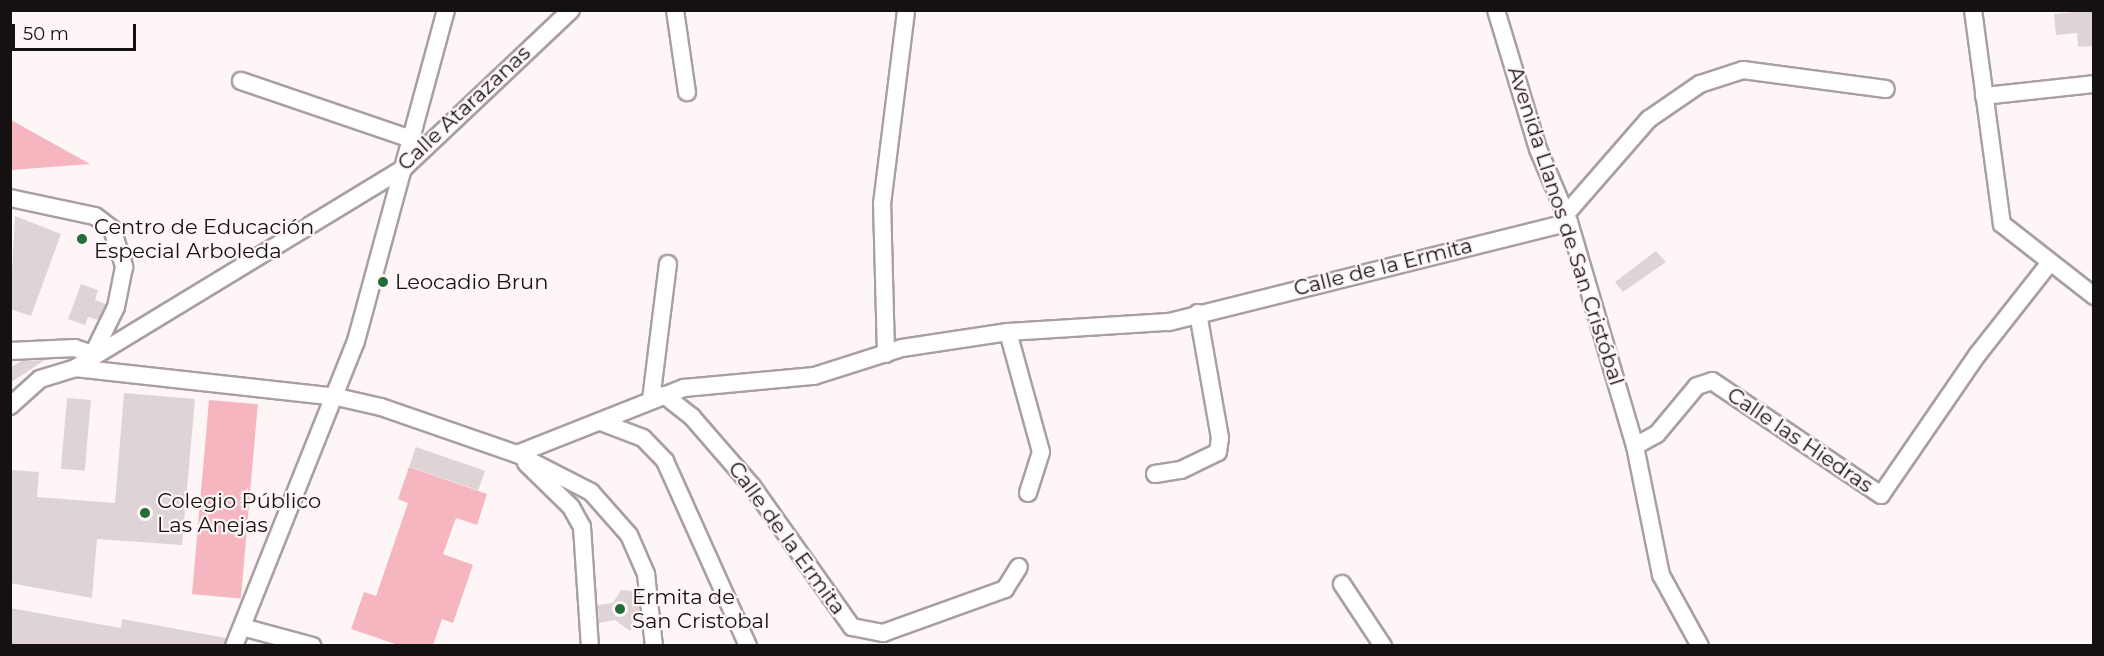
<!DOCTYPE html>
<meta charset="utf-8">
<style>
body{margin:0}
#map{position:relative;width:2104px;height:656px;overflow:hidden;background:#fef5f6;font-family:Montserrat,sans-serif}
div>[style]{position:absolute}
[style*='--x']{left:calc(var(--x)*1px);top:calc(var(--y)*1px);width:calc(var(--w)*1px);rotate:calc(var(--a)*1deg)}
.green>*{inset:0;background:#f6b6bf;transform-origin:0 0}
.building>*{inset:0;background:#dfd4d5;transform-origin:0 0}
.roads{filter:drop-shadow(2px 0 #aa9fa0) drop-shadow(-2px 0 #aa9fa0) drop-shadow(0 2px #aa9fa0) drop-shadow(0 -2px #aa9fa0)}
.minor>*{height:16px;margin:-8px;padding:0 8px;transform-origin:8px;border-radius:8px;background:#fff}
.dots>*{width:16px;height:16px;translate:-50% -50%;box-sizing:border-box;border:3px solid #fef5f6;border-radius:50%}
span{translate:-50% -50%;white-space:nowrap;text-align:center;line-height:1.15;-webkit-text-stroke:4.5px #fef5f6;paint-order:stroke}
.street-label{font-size:21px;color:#151111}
.poi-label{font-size:21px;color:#151111}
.left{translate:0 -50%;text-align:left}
.frame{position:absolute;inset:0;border:12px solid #151111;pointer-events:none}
.scale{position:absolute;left:12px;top:24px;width:124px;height:27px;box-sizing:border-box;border:3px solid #151111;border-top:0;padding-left:8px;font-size:18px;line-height:21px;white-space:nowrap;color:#151111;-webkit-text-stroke:4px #fef5f6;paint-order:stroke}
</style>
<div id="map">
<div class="green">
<i style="clip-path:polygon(11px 120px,90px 164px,11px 170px)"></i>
<i style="left:209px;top:400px;width:49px;height:195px;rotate:5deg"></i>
<i style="clip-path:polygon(409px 467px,487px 494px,477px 525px,456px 518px,443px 554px,473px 565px,453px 623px,442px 619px,433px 645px,398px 645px,351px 629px,364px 592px,376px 596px,408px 503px,398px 499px)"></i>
</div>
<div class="building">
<i style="clip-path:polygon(2094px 10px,2094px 46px,2078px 47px,2077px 33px,2056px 35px,2054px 14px)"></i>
<i style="clip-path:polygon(15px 216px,61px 234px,31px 316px,10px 309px)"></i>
<i style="clip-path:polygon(1656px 251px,1666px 262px,1623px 292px,1615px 282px)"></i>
<i style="clip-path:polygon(81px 284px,98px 290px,95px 300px,106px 304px,98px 320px,88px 317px,85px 325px,68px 319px)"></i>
<i style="clip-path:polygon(45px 360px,10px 383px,10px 368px,21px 361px)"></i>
<i style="clip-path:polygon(124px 393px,195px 399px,182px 545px,97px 539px,92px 598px,10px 583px,10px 470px,39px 472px,37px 497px,115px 503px)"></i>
<i style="left:67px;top:398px;width:24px;height:71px;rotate:5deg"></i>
<i style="left:416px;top:447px;width:73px;height:21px;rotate:19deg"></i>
<i style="clip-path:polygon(621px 590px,631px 591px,638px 601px,640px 615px,630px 631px,615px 620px,599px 623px,598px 605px,613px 603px)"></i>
<i style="clip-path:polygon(10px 608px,121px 628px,122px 619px,226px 638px,224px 645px,10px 645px)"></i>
</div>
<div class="roads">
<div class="minor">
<i style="--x:675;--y:10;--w:83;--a:81.7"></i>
<i style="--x:1496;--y:10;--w:145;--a:73.2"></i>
<i style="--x:1538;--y:149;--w:79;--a:67"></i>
<i style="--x:1569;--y:222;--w:234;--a:73.6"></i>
<i style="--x:1635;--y:446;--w:132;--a:78.6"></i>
<i style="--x:1661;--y:575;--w:81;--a:61.2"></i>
<i style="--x:1973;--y:10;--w:216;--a:82.3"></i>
<i style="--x:2002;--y:224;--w:117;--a:38"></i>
<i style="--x:241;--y:81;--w:183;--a:18.8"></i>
<i style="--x:1984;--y:96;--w:111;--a:-6.2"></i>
<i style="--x:10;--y:198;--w:87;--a:12"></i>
<i style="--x:95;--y:216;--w:21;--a:37"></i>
<i style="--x:112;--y:229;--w:40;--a:72"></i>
<i style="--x:124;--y:267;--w:41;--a:101.3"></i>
<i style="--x:116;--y:307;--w:52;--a:116.1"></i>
<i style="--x:93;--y:354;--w:19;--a:-162"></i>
<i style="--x:75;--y:348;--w:65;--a:177.4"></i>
<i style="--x:1566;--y:214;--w:126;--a:-48.9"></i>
<i style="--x:1649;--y:119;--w:62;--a:-34.5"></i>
<i style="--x:1700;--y:84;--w:45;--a:-18"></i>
<i style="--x:1743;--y:70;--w:144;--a:7.6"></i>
<i style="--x:1008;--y:332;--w:124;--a:74.6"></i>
<i style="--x:1041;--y:452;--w:43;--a:107.6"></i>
<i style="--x:886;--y:354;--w:150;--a:-91.5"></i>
<i style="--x:882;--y:204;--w:195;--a:-82.9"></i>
<i style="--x:75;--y:368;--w:386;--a:-31.3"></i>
<i style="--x:405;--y:167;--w:228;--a:-43.4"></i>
<i style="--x:664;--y:395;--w:36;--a:38"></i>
<i style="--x:692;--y:417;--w:91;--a:49"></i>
<i style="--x:752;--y:486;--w:173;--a:54.7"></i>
<i style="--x:852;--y:627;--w:32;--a:11"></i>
<i style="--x:883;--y:633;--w:130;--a:-19.8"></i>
<i style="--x:1005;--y:589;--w:26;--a:-58"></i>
<i style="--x:651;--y:400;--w:137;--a:-82.9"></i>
<i style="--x:10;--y:406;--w:40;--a:-42"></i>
<i style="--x:40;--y:379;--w:37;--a:-17"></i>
<i style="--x:75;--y:368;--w:264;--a:6.3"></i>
<i style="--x:337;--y:397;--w:45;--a:12.8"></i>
<i style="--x:381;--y:407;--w:144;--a:19.1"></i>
<i style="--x:517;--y:454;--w:83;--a:27.2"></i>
<i style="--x:591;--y:492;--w:57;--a:48.5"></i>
<i style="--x:629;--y:535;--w:43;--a:66.4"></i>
<i style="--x:646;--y:574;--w:72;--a:83.7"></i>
<i style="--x:601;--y:422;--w:45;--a:20.9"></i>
<i style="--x:643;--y:438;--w:32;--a:46"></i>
<i style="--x:665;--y:461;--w:203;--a:65.8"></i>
<i style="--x:1635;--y:446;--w:25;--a:-29"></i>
<i style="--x:1657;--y:434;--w:62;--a:-50.2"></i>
<i style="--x:1697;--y:386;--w:16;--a:-18"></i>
<i style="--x:1712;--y:381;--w:204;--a:34"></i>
<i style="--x:1881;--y:495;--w:171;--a:-55.5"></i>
<i style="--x:1978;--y:354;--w:113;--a:-51.8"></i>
<i style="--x:517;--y:454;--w:180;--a:-21.6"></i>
<i style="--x:684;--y:388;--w:131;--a:-5.3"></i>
<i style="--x:814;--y:376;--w:92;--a:-17.7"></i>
<i style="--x:902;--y:348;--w:107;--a:-8.6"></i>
<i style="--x:1008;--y:332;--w:161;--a:-3.6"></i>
<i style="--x:1169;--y:322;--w:412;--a:-14"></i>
<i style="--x:526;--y:463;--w:63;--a:44.4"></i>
<i style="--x:571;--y:507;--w:23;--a:61"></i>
<i style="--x:582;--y:527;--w:119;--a:86.2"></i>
<i style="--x:1155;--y:474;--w:26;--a:-9"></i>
<i style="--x:1181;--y:470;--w:41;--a:-25.9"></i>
<i style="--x:1218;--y:452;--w:14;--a:-82"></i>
<i style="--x:1220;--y:438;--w:127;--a:-100"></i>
<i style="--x:1342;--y:584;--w:74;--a:56.5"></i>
<i style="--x:242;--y:627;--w:73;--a:15"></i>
<i style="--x:234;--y:646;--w:328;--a:-68.2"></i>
<i style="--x:356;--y:341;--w:343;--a:-74.8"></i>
</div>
</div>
<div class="dots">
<i style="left:82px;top:239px;background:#236b37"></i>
<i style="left:383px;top:282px;background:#236b37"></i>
<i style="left:145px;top:513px;background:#236b37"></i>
<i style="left:620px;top:609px;background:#236b37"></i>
</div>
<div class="street-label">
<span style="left:464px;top:108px;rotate:-43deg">Calle Atarazanas</span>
<span style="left:1566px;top:226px;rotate:72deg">Avenida Llanos de San Cristóbal</span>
<span style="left:1383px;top:267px;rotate:-14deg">Calle de la Ermita</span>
<span style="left:1800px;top:440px;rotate:34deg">Calle las Hiedras</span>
<span style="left:787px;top:538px;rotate:54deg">Calle de la Ermita</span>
</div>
<div class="poi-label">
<span class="left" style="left:94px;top:239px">Centro de Educación<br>Especial Arboleda</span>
<span class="left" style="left:395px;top:282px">Leocadio Brun</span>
<span class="left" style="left:157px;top:513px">Colegio Público<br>Las Anejas</span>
<span class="left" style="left:632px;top:609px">Ermita de<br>San Cristobal</span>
</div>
<div class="frame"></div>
<div class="scale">50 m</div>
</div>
